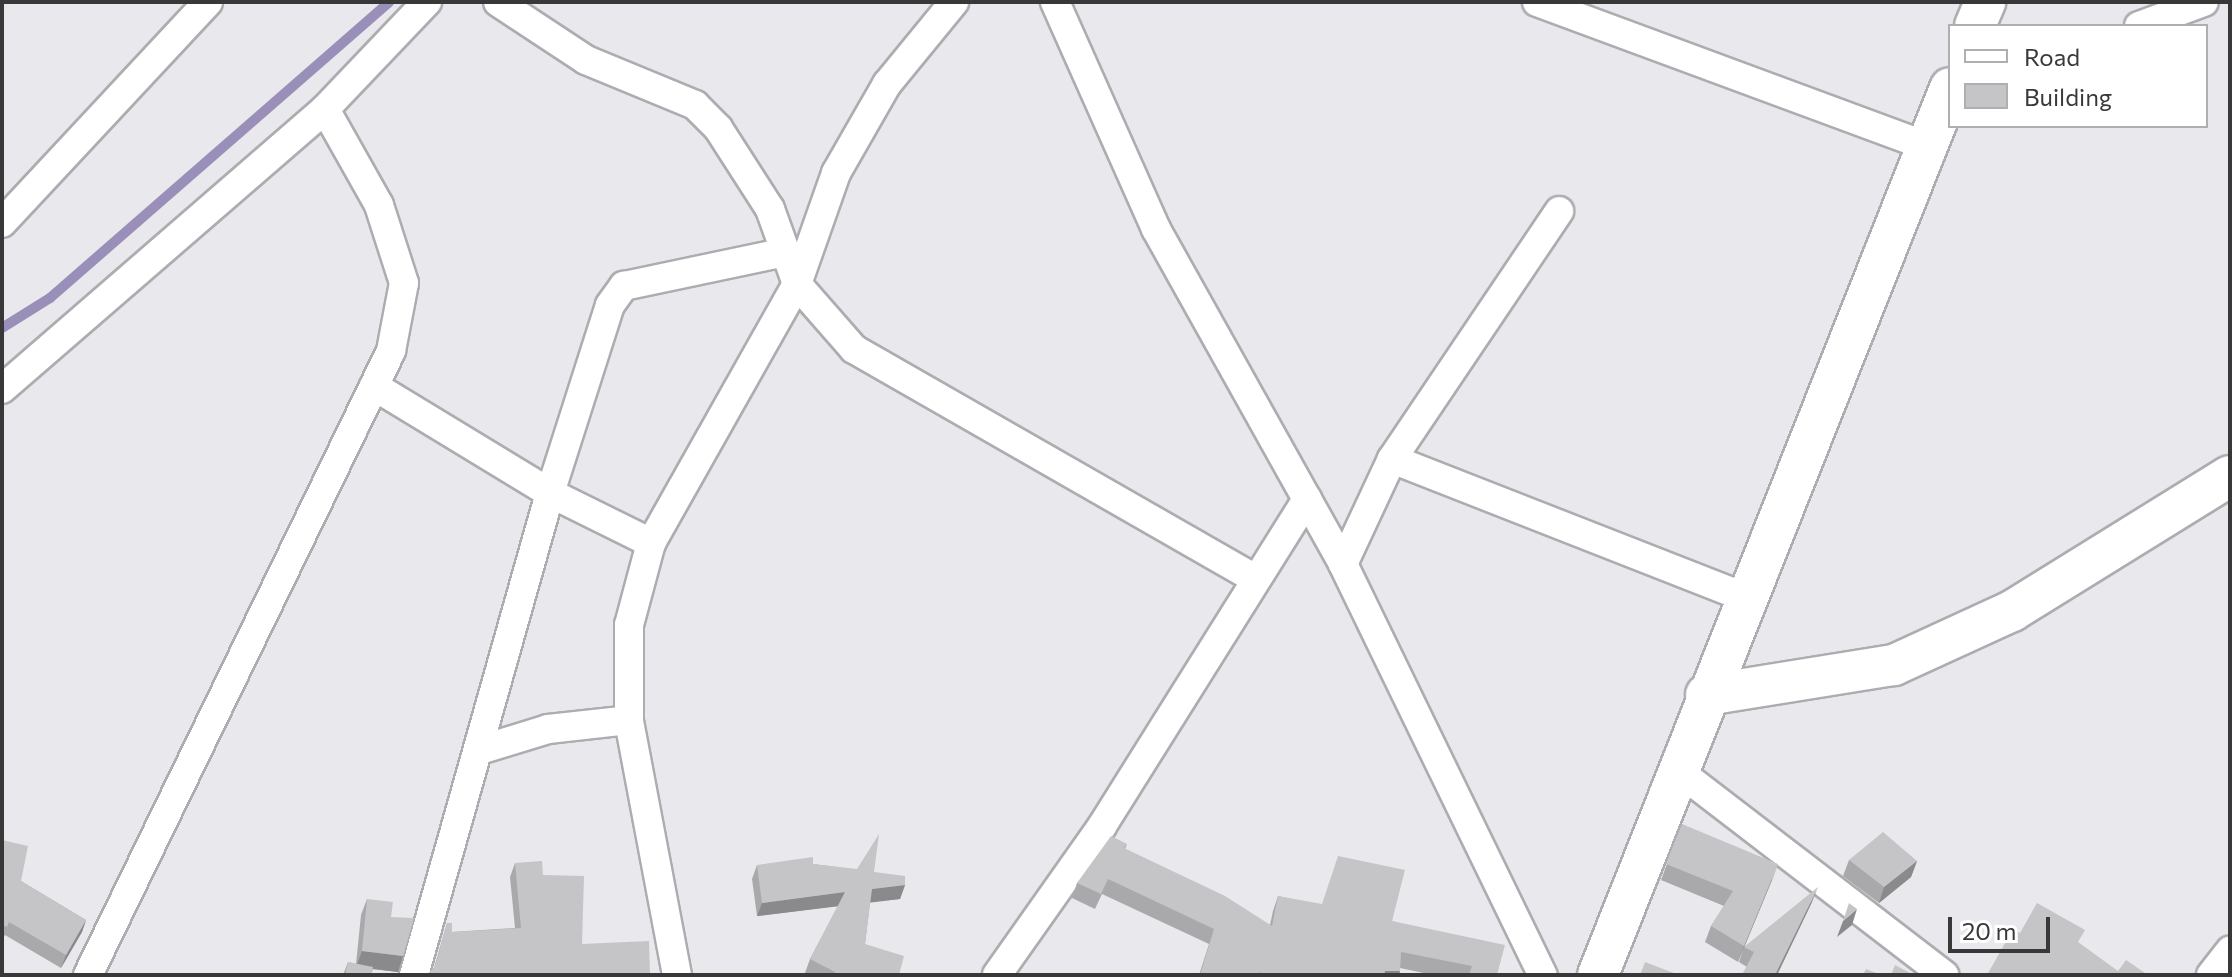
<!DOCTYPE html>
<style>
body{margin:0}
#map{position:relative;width:2232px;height:977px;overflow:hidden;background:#e9e8ec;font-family:Commissioner,sans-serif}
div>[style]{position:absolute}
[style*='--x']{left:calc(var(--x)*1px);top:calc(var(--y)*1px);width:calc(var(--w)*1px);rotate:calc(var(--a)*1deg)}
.stream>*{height:10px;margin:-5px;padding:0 5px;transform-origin:5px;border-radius:5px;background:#9a8fb8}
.roads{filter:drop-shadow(2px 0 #adacb0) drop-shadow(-2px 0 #adacb0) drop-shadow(0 2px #adacb0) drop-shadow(0 -2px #adacb0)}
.street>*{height:28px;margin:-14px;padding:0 14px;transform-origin:14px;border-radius:14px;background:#fff}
.secondary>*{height:40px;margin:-20px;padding:0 20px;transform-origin:20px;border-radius:20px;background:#fff}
.wall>*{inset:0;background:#a9a9ac}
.shaded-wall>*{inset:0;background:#8a8a8c}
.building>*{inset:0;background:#c5c5c8}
span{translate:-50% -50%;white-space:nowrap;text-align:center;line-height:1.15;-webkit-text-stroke:7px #fff;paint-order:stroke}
.frame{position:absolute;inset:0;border:4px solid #383839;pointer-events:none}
.legend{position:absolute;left:1948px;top:24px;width:260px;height:104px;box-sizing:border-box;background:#fff;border:2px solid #afafb0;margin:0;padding:10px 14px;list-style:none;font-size:24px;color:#383839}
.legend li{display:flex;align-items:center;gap:16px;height:40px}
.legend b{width:40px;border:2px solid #afafb0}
.scale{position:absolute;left:1948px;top:917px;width:102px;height:36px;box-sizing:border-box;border:4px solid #383839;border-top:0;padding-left:10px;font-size:24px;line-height:28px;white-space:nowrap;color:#383839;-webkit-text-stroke:6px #fff;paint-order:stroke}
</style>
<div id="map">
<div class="stream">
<i style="--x:2;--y:328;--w:57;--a:-32"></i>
<i style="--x:50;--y:298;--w:450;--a:-41.1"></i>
</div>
<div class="roads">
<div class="street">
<i style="--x:498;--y:2;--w:105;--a:33.4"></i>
<i style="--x:586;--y:60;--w:118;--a:22.4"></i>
<i style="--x:695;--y:105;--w:33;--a:45"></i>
<i style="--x:718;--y:128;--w:96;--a:57.3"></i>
<i style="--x:770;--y:209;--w:80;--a:70.2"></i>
<i style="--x:797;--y:284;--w:86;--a:48.8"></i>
<i style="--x:854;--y:349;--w:462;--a:29.8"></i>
<i style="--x:1055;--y:2;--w:248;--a:66"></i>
<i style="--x:1156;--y:229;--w:384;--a:60.8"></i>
<i style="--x:1343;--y:564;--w:457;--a:64.1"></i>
<i style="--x:1537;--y:2;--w:416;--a:20.3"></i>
<i style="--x:2139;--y:26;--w:69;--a:-20.3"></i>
<i style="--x:2;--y:223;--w:302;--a:-47"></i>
<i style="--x:374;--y:386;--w:206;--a:31.3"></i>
<i style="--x:550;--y:493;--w:113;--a:26.3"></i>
<i style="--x:2;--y:389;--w:427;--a:-40.9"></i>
<i style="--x:325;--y:109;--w:148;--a:-46.4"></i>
<i style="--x:1392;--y:459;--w:380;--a:21.4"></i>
<i style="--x:1343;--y:564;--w:116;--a:-65"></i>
<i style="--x:1392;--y:459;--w:299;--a:-56"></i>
<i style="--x:480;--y:750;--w:71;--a:-17.2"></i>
<i style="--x:548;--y:729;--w:81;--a:-6.3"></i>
<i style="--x:1677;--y:770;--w:337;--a:37.5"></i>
<i style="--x:88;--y:975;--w:694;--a:-64.1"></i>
<i style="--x:391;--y:351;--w:69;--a:-79.2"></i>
<i style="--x:404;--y:283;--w:82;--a:-107.8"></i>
<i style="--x:379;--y:205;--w:110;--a:-119.4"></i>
<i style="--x:414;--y:975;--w:501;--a:-74.24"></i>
<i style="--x:550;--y:493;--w:197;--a:-72.3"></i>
<i style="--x:610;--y:305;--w:24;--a:-54"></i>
<i style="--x:624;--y:286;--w:165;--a:-11.9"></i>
<i style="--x:677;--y:975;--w:259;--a:-100.7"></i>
<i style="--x:629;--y:720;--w:95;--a:-90"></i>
<i style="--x:629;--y:625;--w:85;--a:-75"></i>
<i style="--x:651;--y:543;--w:297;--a:-60.6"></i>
<i style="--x:797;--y:284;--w:118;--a:-70.6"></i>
<i style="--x:836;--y:173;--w:103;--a:-60.2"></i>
<i style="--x:887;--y:84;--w:106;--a:-50.7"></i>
<i style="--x:997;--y:975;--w:182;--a:-54.8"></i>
<i style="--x:1102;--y:826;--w:386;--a:-57.9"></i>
<i style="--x:2211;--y:975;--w:31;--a:-52"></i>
</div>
<div class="secondary">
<i style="--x:1975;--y:26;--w:26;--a:-67"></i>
<i style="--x:1706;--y:695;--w:190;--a:-9.1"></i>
<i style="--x:1894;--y:665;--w:130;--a:-24.6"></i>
<i style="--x:2012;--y:611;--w:256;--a:-31.8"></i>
<i style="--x:1598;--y:975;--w:954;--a:-68.35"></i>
</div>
</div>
<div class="wall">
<i style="clip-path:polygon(1682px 824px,1772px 880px,1738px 962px,1705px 942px,1711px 926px,1724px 906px,1661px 880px)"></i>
<i style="clip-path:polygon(2px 840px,21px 881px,86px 920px,82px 932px,61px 968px,5px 935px,2px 940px)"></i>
<i style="clip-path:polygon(1127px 844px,1125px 849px,1270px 925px,1273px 911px,1278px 896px,1392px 921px,1497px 975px,1433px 975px,1400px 968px,1399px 975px,1199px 975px,1209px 944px,1102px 894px,1095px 909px,1072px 898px,1077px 883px)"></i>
<i style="clip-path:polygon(1849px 860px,1917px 861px,1911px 877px,1879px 903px,1843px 876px)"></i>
<i style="clip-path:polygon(515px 863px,543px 875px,582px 944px,434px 968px,447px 923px,452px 932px,515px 928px,510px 877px)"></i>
<i style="clip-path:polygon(813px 864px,874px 872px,905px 885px,900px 899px,870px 902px,865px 944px,899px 975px,809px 975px,805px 973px,810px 959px,838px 906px,757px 916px,752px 879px,757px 865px)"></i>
<i style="clip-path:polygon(367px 899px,391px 917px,403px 956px,398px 972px,373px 969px,371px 975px,343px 975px,348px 962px,356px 964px,361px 915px)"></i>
<i style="clip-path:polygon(1812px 902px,1777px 975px,1742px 975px,1747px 967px,1739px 962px,1744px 947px)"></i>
</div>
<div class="shaded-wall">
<i style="clip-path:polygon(1917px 861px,1911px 877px,1879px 903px,1884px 887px)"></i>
<i style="clip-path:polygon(1778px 864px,1772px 880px,1738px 962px,1744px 946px)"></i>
<i style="clip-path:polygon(905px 885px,900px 899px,867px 903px,872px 889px)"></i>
<i style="clip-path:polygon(1818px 887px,1812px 902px,1777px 975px,1775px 975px)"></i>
<i style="clip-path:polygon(845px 892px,840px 906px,757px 916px,762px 903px)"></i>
<i style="clip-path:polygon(1857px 909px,1852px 925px,1837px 937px,1843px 921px)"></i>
<i style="clip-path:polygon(86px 920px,82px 932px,61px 968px,66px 955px)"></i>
<i style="clip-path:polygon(362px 951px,403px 956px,398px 972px,356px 967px)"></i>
<i style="clip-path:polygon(1385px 971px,1400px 971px,1399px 975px,1383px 975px)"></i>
</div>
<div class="building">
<i style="clip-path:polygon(1682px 824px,1778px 864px,1744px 946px,1711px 926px,1733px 891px,1666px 864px)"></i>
<i style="clip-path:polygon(1883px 832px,1917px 861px,1884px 887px,1849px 860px)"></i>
<i style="clip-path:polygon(879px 834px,874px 872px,905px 876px,905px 885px,872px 889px,865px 944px,904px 956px,899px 975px,834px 975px,835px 972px,810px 959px,845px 892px,762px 903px,757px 865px,813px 857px,813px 864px,857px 869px)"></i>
<i style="clip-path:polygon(1111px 836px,1127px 844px,1124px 848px,1225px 896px,1272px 926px,1278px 896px,1322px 904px,1338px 856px,1405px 870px,1392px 921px,1505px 945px,1497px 975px,1469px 975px,1472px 966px,1401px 952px,1400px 971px,1385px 971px,1384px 975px,1265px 975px,1259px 972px,1258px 975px,1200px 975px,1214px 929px,1108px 879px,1101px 894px,1077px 883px)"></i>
<i style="clip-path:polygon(2px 840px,28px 846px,21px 881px,86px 920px,66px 955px,9px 922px,7px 927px,2px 925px)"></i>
<i style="clip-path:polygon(542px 861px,543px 875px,584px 876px,582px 944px,649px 941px,650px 975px,427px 975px,435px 966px,447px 923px,452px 923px,452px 932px,521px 928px,515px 863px)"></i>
<i style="clip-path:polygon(1818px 887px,1775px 975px,1742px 975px,1754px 952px,1744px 947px)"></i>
<i style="clip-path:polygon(367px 899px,393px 902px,391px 917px,414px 918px,403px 956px,362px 951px)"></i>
<i style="clip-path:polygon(1849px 903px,1857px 909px,1843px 921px)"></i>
<i style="clip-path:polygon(2037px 903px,2085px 930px,2078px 942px,2118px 971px,2126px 960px,2148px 975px,1987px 975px,2013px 929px,2020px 933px)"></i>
<i style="clip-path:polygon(348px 962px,373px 967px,371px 975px,345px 975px)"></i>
<i style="clip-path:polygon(1645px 962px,1679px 975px,1640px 975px)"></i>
<i style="clip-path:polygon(1895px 965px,1914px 975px,1891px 975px)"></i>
<i style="clip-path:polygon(1866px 969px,1881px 975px,1863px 975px)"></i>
</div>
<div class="frame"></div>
<ul class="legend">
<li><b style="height:10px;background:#fff"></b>Road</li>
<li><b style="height:22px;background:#c5c5c8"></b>Building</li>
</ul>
<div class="scale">20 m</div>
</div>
